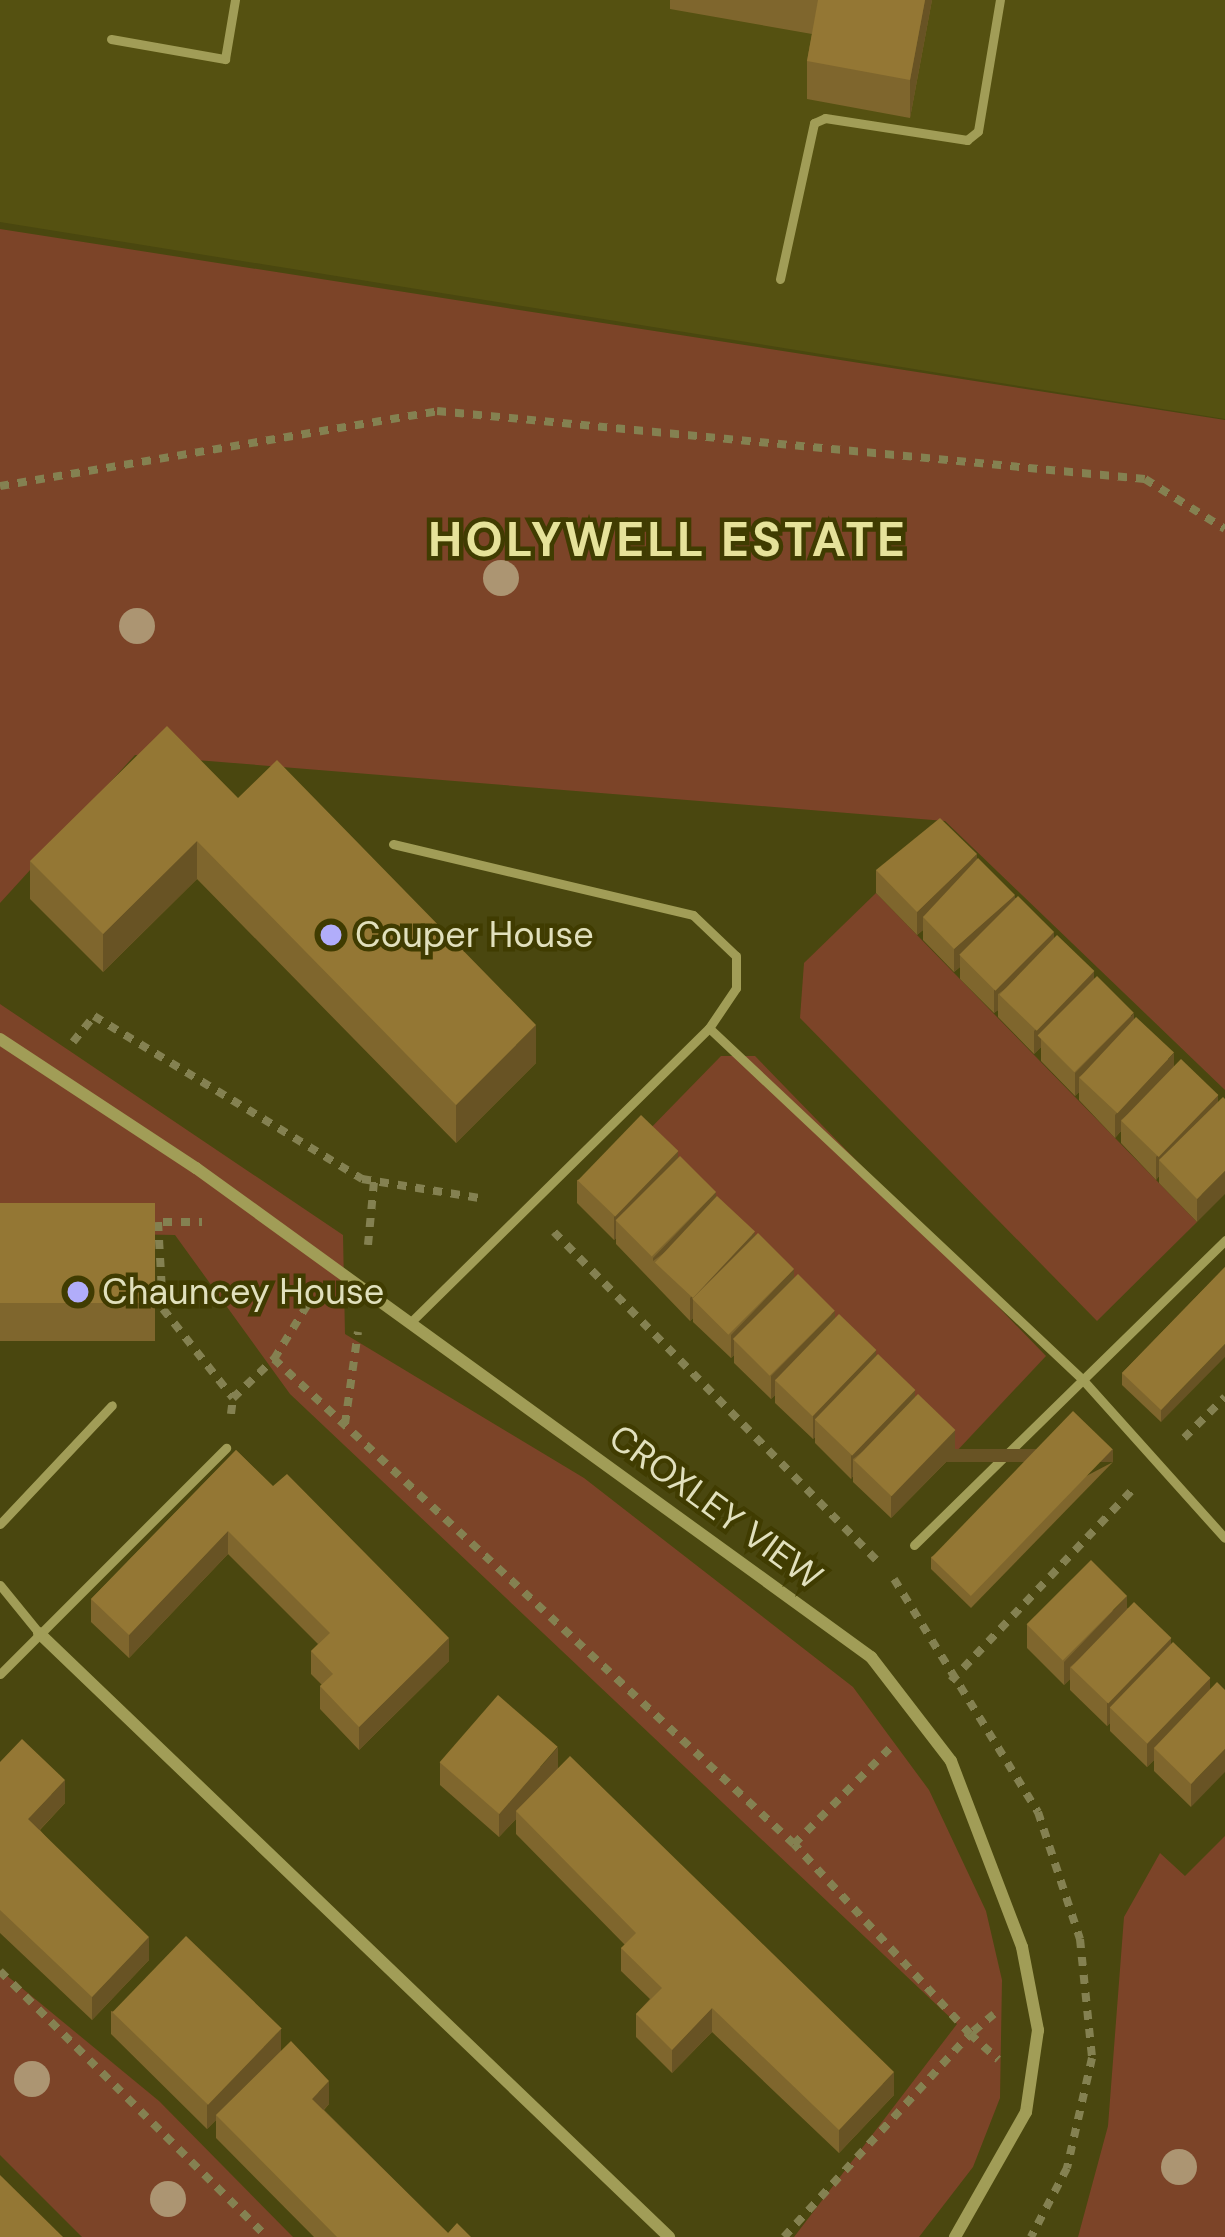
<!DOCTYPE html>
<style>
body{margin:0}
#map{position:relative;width:1225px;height:2237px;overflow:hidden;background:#4a470f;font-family:"DM Sans",sans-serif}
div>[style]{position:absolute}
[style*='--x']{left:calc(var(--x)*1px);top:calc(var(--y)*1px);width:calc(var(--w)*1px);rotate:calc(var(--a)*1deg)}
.built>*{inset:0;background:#555111}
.green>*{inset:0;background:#7c4428}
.path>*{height:8px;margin-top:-4px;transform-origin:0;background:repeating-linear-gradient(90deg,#848151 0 9px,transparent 0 18px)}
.lane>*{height:9px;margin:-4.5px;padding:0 4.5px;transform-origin:4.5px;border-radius:4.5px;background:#a19d57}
.street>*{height:12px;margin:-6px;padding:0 6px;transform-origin:6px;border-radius:6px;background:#a19d57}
.trees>*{width:36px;height:36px;margin:-18px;border-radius:50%;background:#ac9572}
.wall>*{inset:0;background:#7f662d;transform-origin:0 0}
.shaded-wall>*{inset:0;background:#685324;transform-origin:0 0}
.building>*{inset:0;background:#947734;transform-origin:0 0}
.dots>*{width:33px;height:33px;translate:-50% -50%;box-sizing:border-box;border:6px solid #403c01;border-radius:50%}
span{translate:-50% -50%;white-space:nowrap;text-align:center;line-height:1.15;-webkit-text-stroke:9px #403c01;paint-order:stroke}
.poi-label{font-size:36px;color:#e1e0bd}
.left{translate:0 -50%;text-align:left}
.street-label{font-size:36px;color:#e1e0bd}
.district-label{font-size:48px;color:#e6e29a;font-weight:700;letter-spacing:3px}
</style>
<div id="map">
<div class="built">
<i style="clip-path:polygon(0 0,1225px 0,1225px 419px,0 222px)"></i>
</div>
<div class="green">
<i style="clip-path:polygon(0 229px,1225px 420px,1225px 1090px,945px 821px,135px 755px,0 903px)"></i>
<i style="clip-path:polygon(876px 893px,1197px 1222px,1097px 1321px,800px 1018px,804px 963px)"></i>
<i style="clip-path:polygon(0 1004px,343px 1235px,345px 1334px,584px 1478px,853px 1687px,929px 1790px,986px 1911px,1002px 1980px,1000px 2098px,973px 2167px,919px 2237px,794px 2237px,957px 2024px,290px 1394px,175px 1235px,0 1232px)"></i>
<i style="clip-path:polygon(721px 1056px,755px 1056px,1046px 1356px,955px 1453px,641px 1138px)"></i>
<i style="clip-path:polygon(1225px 1836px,1225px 2237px,1078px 2237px,1108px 2126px,1124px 1917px,1160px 1853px,1185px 1876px)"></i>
<i style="clip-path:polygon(0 1970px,159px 2101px,293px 2237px,82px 2237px,0 2155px)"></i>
</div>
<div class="path">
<i style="--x:0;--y:486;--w:443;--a:-9.7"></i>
<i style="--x:437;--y:411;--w:711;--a:5.49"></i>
<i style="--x:1145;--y:479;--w:94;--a:32"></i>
<i style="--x:73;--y:1042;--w:33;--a:-51"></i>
<i style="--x:94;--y:1016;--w:314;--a:31.3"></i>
<i style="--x:362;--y:1179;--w:125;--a:9.2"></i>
<i style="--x:145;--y:1222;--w:57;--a:0"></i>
<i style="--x:158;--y:1222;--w:87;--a:86.7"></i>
<i style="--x:163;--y:1309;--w:113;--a:51.8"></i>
<i style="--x:554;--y:1232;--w:465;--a:45.5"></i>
<i style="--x:368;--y:1245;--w:64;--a:-84.6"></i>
<i style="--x:274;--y:1359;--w:70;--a:-58.3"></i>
<i style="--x:231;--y:1414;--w:16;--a:-83"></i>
<i style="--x:233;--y:1398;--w:57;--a:-43.6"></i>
<i style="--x:274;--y:1359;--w:711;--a:43.01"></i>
<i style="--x:345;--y:1424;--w:93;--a:-82"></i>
<i style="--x:1184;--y:1438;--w:58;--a:-45"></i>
<i style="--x:894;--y:1579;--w:274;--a:58.3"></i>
<i style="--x:1038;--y:1812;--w:134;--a:71.7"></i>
<i style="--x:1080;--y:1939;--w:120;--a:84.2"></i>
<i style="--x:1092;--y:2058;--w:113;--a:102.8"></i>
<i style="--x:1067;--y:2168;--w:78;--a:117.6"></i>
<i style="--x:951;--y:1681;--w:267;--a:-46.5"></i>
<i style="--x:0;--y:1971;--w:377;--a:44.9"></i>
<i style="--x:994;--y:2014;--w:31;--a:140"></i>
<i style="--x:970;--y:2034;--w:38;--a:42"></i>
<i style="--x:784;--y:2237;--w:275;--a:-47.5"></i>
<i style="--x:970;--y:2034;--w:259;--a:-132.8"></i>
<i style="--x:794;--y:1844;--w:140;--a:-45"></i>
</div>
<div class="lane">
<i style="--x:111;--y:39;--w:116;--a:10"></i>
<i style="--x:225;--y:59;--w:60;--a:-80.4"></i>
<i style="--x:780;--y:279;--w:160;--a:-77.7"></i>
<i style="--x:814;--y:123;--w:12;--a:-24"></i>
<i style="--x:825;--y:118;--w:144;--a:8.8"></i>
<i style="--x:967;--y:140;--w:14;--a:-39"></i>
<i style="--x:978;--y:131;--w:133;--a:-80.5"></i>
<i style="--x:393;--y:844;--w:308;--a:13.3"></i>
<i style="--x:693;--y:915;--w:59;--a:43.6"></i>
<i style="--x:736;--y:956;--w:32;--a:90"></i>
<i style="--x:736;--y:988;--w:48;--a:124"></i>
<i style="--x:709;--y:1028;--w:420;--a:135.4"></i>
<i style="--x:709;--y:1028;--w:514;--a:43.26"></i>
<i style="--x:1083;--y:1380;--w:212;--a:48.1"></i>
<i style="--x:0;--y:1524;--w:163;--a:-46.7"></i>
<i style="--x:914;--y:1545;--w:436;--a:-44.4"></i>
<i style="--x:0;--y:1585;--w:62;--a:50.9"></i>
<i style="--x:0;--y:1674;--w:320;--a:-45"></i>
</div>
<div class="street">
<i style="--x:0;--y:1039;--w:235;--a:33.4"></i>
<i style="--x:196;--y:1168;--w:834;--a:35.92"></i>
<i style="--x:871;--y:1657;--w:131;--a:52.4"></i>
<i style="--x:951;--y:1761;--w:199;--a:69.1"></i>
<i style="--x:1022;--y:1947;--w:85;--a:79.1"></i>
<i style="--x:1038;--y:2030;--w:83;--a:98.3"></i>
<i style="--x:1026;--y:2112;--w:144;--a:119.6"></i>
<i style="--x:39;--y:1633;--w:873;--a:43.79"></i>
</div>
<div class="trees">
<i style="left:501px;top:578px"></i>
<i style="left:137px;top:626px"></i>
<i style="left:32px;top:2079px"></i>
<i style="left:1179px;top:2167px"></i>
<i style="left:168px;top:2199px"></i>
</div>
<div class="wall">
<i style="clip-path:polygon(670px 0,932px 0,910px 118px,807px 99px,807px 61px,812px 34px,670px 9px)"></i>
<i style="clip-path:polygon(238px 798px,536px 1063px,456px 1143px,197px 879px,103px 972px,30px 899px,30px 861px)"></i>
<i style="clip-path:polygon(977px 859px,1134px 1019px,1174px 1066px,1218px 1095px,1197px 1222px,1159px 1183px,1159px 1176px,1156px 1180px,1121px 1143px,1121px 1131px,1115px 1138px,1079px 1100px,1079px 1092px,1075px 1096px,1041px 1061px,1041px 1047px,1034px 1054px,998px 1017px,998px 1010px,994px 1013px,960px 979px,960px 967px,954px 972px,923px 940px,923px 930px,917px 935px,876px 893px,876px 870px)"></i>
<i style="clip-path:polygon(678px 1158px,794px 1278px,915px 1396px,955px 1453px,891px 1518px,853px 1482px,853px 1476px,851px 1479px,815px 1443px,815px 1437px,813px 1439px,775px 1403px,775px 1395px,771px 1399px,734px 1363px,734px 1355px,731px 1358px,693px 1322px,693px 1318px,690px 1321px,616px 1244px,616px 1238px,614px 1240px,577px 1203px,577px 1180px)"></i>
<i style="left:155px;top:1203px;width:138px;height:155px;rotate:90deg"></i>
<i style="clip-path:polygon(1225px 1267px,1161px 1422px,1122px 1385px,1122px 1373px)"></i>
<i style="clip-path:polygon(236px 1450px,449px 1661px,359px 1750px,320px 1709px,320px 1686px,322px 1685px,311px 1674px,311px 1651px,318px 1644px,228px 1554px,129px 1658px,91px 1622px,91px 1599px)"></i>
<i style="clip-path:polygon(1113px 1462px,971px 1608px,931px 1569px,931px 1557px)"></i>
<i style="clip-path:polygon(1127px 1608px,1210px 1678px,1191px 1807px,1154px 1771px,1154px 1760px,1147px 1767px,1110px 1731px,1110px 1723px,1107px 1726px,1070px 1690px,1070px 1679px,1064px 1685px,1027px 1648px,1027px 1625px)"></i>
<i style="clip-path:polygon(0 1762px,65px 1803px,40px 1830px,149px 1960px,92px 2020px,0 1933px)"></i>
<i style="clip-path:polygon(440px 1762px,558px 1768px,894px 2095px,839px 2153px,712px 2032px,672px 2073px,636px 2037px,636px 2014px,650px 1999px,621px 1971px,621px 1948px,625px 1945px,516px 1834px,516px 1819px,499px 1837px,440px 1785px)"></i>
<i style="clip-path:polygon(111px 2011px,281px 2051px,329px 2104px,324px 2110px,448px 2233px,471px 2237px,314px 2237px,216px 2138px,216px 2120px,207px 2129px,111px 2034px)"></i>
</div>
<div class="shaded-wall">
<i style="clip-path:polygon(925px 0,932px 0,910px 118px,910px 80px)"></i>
<i style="clip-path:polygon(197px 841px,197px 879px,103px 972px,103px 934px)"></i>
<i style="clip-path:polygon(977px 854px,977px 878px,923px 917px,923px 930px,917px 935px,917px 912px)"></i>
<i style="clip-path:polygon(1015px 895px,1015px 918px,960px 956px,960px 967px,954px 972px,954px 949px)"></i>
<i style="clip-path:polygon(1054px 932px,1054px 955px,998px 994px,998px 1010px,994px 1013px,994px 990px)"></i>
<i style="clip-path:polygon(1094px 971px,1094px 994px,1041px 1038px,1041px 1047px,1034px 1054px,1034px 1031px)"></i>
<i style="clip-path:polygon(1134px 1013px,1134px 1036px,1079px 1077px,1079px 1092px,1075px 1096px,1075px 1073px)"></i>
<i style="clip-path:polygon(536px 1025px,536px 1063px,456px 1143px,456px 1105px)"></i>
<i style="clip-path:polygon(1174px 1053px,1174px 1076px,1121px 1120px,1121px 1131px,1115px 1138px,1115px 1115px)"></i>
<i style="clip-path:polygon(1218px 1095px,1218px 1118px,1159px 1160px,1159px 1176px,1156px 1180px,1156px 1157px)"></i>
<i style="clip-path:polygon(678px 1151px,678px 1174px,616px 1221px,616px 1238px,614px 1240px,614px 1217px)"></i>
<i style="clip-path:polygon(1225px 1171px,1225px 1194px,1197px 1222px,1197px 1199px)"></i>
<i style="clip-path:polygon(716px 1192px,716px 1215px,653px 1261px,653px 1281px,653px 1258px)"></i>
<i style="clip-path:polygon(755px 1232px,755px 1255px,693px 1299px,693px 1318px,690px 1321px,690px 1298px)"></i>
<i style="clip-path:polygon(794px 1269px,794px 1292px,734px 1340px,734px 1355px,731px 1358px,731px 1335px)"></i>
<i style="clip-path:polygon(835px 1311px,835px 1334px,775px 1380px,775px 1395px,771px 1399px,771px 1376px)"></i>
<i style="clip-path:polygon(1225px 1344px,1225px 1357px,1161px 1422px,1161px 1410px)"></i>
<i style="clip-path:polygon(876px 1350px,876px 1373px,815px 1420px,815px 1437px,813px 1439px,813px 1416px)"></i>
<i style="clip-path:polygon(915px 1390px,915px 1413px,853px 1459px,853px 1476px,851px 1479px,851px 1456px)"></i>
<i style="clip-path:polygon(955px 1430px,955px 1453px,891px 1518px,891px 1495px)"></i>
<i style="left:1113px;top:1449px;width:13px;height:204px;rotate:90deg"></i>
<i style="clip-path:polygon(228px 1531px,228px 1554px,129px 1658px,129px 1635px)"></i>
<i style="clip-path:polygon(1127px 1596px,1127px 1619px,1070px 1667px,1070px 1679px,1064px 1685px,1064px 1662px)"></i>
<i style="clip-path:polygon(449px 1638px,449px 1661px,359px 1750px,359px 1727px)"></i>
<i style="clip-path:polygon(1171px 1638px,1171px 1661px,1110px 1708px,1110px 1723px,1107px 1726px,1107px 1703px)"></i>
<i style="clip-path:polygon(1210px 1678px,1210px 1701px,1154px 1748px,1154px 1760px,1147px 1767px,1147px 1744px)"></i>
<i style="clip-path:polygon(558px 1747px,558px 1770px,516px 1811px,516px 1819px,499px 1837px,499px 1814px)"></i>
<i style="clip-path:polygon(1225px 1749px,1225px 1772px,1191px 1807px,1191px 1784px)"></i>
<i style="clip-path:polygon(65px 1780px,65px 1803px,28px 1842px,28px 1819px)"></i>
<i style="clip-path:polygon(149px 1937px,149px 1960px,92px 2020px,92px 1997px)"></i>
<i style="clip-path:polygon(712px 2008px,712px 2032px,672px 2073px,672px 2050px)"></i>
<i style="clip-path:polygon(281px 2029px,281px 2052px,216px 2115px,216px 2120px,207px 2129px,207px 2105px)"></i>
<i style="clip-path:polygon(894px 2072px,894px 2095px,839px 2153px,839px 2130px)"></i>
<i style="clip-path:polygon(329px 2081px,329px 2104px,312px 2122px,312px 2099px)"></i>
</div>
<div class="building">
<i style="clip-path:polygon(818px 0,925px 0,910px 80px,807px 61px)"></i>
<i style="clip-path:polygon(167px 726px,238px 798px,277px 760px,536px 1025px,456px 1105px,197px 841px,103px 934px,30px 861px)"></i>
<i style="clip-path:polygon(940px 818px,977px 854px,917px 912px,876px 870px)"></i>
<i style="clip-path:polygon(978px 858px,1015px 895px,954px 949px,923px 917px)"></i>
<i style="left:1018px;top:896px;width:51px;height:83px;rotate:45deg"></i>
<i style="left:1057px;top:935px;width:52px;height:83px;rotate:44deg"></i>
<i style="left:1097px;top:976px;width:52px;height:84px;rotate:45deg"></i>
<i style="left:1136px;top:1017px;width:52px;height:83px;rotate:43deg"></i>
<i style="left:1181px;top:1059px;width:52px;height:86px;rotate:44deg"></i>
<i style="clip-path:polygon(1223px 1097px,1225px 1099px,1225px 1171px,1197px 1199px,1159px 1160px)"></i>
<i style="left:641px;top:1115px;width:52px;height:91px;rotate:44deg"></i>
<i style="left:680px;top:1156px;width:51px;height:91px;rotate:45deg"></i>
<i style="left:717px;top:1196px;width:52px;height:91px;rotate:43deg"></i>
<i style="left:155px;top:1203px;width:100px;height:155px;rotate:90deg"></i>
<i style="left:758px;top:1233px;width:51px;height:93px;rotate:45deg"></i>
<i style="clip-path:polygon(1225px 1267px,1225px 1344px,1161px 1410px,1122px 1373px)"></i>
<i style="left:798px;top:1274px;width:52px;height:92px;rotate:45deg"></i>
<i style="left:839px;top:1314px;width:52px;height:92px;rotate:44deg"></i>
<i style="left:878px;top:1354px;width:52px;height:91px;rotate:44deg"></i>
<i style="left:918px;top:1394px;width:52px;height:92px;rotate:44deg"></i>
<i style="left:1073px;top:1411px;width:55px;height:204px;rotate:44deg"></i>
<i style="clip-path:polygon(236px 1450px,273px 1486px,287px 1474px,449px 1638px,359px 1727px,320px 1686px,333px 1674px,311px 1651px,330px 1633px,228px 1531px,129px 1635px,91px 1599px)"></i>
<i style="left:1091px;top:1560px;width:51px;height:91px;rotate:45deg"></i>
<i style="left:1134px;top:1602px;width:52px;height:91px;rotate:44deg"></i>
<i style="left:1173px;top:1642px;width:52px;height:91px;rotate:44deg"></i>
<i style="clip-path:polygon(1217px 1682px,1225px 1690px,1225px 1749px,1191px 1784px,1154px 1748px)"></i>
<i style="left:498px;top:1695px;width:79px;height:89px;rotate:41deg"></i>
<i style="clip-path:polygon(22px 1739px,65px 1780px,28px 1819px,149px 1937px,92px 1997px,0 1910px,0 1762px)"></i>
<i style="clip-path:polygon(570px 1756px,894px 2072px,839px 2130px,712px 2008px,672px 2050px,636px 2014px,662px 1988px,621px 1948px,636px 1933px,516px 1811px)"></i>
<i style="left:186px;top:1936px;width:133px;height:106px;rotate:44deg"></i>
<i style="clip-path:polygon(291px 2041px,329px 2081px,312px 2099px,448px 2233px,457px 2223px,471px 2237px,337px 2237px,216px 2115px)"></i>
<i style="clip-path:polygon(0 2175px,63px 2237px,0 2237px)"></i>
</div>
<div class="dots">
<i style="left:331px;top:935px;background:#b1adfa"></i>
<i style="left:78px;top:1292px;background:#b1adfa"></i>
</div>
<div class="poi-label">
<span class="left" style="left:355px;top:935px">Couper House</span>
<span class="left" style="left:102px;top:1292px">Chauncey House</span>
</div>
<div class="street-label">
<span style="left:716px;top:1507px;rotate:36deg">CROXLEY VIEW</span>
</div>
<div class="district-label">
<span style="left:668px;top:540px">HOLYWELL ESTATE</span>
</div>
</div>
